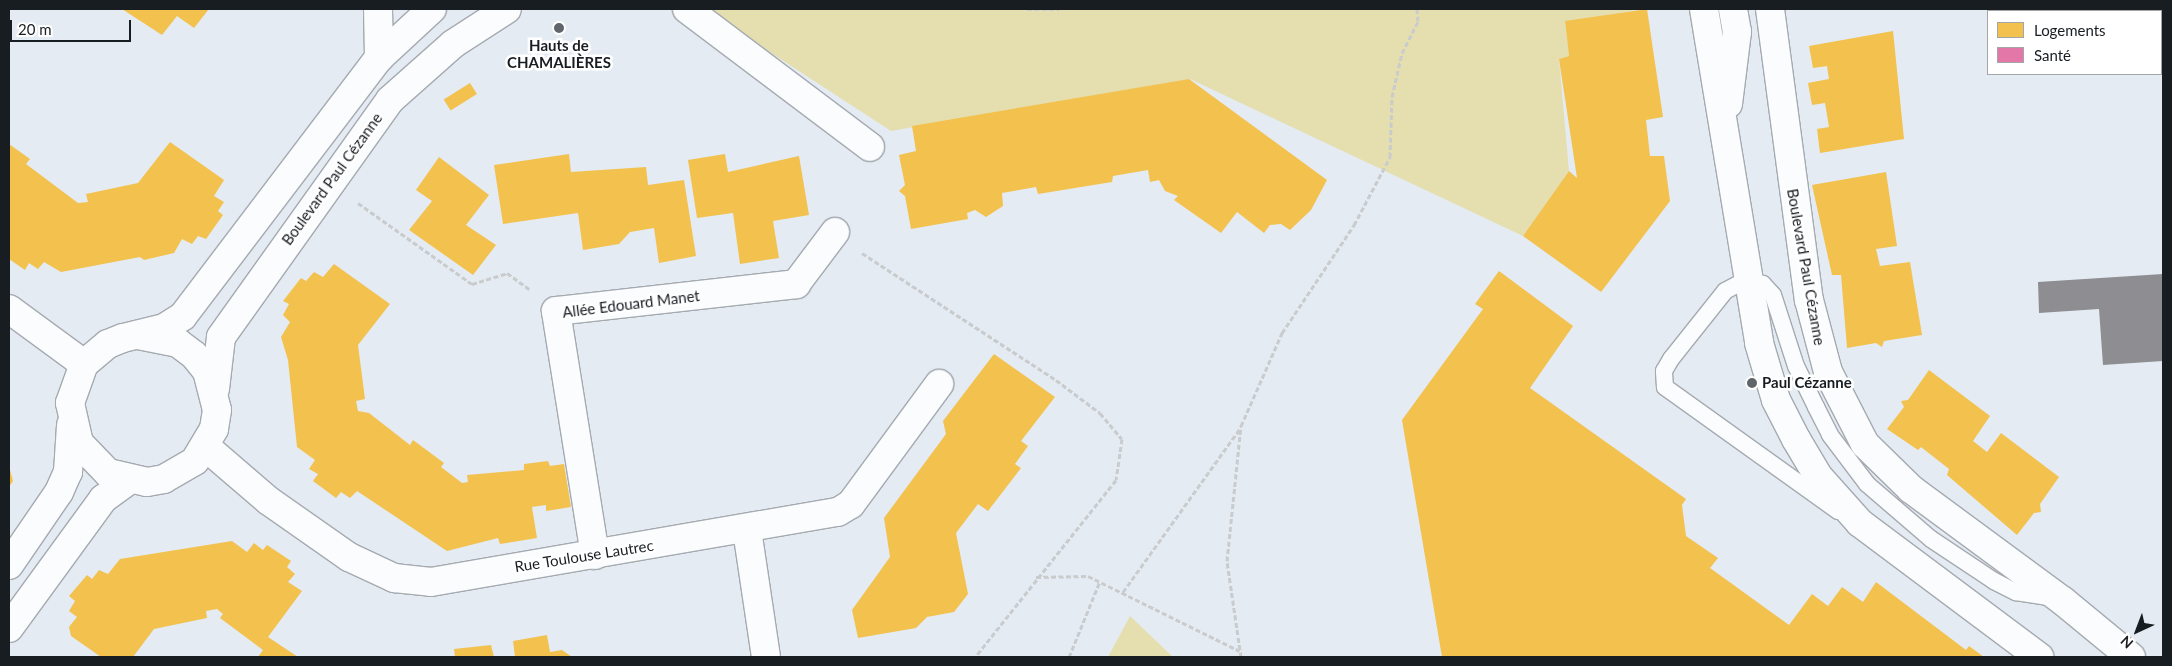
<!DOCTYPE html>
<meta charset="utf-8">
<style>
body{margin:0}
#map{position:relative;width:2172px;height:666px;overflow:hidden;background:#e4ebf3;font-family:Lato,sans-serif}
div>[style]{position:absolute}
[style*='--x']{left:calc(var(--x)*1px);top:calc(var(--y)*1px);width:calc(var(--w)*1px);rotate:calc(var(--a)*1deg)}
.green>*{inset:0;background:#e5dfb0}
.homes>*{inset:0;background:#f2c14e;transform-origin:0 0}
.health>*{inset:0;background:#e377a8}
.industry>*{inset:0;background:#8d8d92}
.path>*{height:3px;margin-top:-1.5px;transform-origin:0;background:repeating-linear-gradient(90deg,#c9cbcd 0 5px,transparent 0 7.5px)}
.roads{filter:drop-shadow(1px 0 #a5aab0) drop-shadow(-1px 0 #a5aab0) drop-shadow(0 1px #a5aab0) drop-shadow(0 -1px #a5aab0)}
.lane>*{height:16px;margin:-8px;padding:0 8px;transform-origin:8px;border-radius:8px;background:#fbfcfd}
.street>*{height:28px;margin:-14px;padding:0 14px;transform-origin:14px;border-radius:14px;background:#fbfcfd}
.dots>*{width:14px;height:14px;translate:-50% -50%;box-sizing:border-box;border:2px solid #fff;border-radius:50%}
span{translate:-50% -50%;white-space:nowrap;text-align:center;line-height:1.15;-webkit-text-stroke:5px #fff;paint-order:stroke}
.poi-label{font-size:15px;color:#181d22;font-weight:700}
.left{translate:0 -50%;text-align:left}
.street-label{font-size:15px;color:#181d22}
.frame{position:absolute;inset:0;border:10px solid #181d22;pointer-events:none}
.legend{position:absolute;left:1987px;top:10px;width:175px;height:65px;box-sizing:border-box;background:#fff;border:1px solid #a3a5a7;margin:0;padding:6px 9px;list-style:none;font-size:15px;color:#181d22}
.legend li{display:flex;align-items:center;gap:10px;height:25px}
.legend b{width:25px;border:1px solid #a3a5a7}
.north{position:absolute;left:2112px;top:606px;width:50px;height:50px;-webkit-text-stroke:4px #fff;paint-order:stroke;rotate:223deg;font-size:14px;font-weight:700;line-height:20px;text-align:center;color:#181d22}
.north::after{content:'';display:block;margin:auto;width:18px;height:22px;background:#181d22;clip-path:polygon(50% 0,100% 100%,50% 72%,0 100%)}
.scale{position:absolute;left:10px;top:20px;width:121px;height:22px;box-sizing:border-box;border:2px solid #181d22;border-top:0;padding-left:6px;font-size:15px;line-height:18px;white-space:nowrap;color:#181d22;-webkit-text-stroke:4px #fff;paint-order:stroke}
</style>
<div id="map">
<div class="green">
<i style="clip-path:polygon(714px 9px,1642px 9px,1565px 22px,1569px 56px,1559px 59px,1569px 171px,1523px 236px,1190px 79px,891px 131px,716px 17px)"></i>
<i style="clip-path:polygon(1130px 616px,1173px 657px,1108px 657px)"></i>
</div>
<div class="homes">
<i style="clip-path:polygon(122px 9px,209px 9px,194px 28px,177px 16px,162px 35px)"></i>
<i style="clip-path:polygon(1647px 9px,1663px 117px,1646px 120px,1650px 156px,1664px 156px,1670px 201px,1601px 292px,1523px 236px,1569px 171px,1577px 178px,1559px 59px,1569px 56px,1565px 21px)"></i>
<i style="clip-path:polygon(1893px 31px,1904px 139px,1820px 153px,1817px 129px,1829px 127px,1825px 103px,1812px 105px,1808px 83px,1829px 79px,1827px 66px,1813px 68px,1809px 46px)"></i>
<i style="clip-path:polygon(1189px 79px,1327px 180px,1311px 210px,1290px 230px,1281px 224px,1270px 225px,1264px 233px,1237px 212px,1221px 233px,1174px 200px,1178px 196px,1165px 191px,1159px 180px,1150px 182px,1148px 170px,1113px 176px,1112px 182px,1038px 194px,1036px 187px,1002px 193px,1003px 206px,986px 217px,975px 210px,967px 213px,968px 219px,911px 229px,905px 196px,899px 191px,905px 185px,899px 155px,916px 151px,912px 126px)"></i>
<i style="left:470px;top:83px;width:13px;height:31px;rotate:58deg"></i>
<i style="clip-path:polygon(170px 142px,224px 180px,214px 196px,224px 202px,218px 211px,223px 215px,206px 239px,198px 236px,192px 244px,182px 239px,174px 253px,144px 260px,140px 257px,61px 272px,44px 262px,38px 269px,29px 263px,25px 270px,9px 259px,9px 144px,30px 159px,26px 164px,78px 203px,88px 202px,86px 194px,138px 183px)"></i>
<i style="clip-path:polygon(569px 154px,571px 172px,646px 167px,648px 185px,684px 180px,696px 256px,659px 263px,654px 228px,630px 232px,619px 244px,583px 250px,578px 213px,503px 224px,494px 165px)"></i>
<i style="clip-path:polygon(725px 154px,728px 172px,799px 156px,809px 215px,773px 221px,779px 258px,740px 264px,733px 213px,697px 218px,688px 160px)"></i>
<i style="clip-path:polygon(439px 157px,489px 195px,466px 225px,496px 245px,473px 275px,409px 230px,432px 201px,416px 190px)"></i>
<i style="clip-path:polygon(1886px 172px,1897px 246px,1876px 249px,1880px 266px,1910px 262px,1922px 335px,1884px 341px,1882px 347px,1876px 343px,1847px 348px,1841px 275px,1832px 275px,1812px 185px)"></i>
<i style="clip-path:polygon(334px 264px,390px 304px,358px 345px,365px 399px,356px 401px,358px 411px,369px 413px,410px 445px,413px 440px,444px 463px,441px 467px,462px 483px,468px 482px,467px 475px,524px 470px,524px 464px,548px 461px,550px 466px,564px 464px,571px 507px,546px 511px,546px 505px,532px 507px,537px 538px,500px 544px,498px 538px,447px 551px,357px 491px,350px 498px,341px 492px,336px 498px,313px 481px,318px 474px,309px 469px,315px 460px,297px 447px,288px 360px,281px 337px,290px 322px,283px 315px,289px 304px,283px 301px,301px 278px,306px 281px,314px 272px,323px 277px)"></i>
<i style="clip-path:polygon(1499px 271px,1573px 326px,1530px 388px,1686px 499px,1682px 505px,1686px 536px,1718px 558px,1710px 568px,1789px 625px,1812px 594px,1828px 606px,1842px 587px,1863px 602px,1876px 582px,1966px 650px,1969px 646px,1984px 657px,1442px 657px,1402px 420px,1483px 309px,1475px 304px)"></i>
<i style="clip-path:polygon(994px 354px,1055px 397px,1021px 441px,1028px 446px,1015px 464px,1021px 468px,988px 511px,978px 504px,956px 533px,968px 594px,954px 612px,927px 617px,916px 628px,858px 638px,852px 610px,890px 557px,884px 518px,946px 434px,943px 421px)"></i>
<i style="clip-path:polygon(1929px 370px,1990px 416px,1973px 441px,1987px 452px,2001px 433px,2059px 477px,2040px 504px,2041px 512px,2034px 513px,2017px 535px,1947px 475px,1949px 469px,1921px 447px,1918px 450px,1887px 429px,1904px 407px,1901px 401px,1908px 400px)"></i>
<i style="clip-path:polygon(9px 466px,13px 481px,9px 487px)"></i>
<i style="clip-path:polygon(232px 541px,247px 552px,254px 543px,263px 550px,267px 545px,291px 561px,287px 567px,295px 574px,288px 582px,302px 591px,268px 637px,298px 657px,258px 657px,263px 650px,220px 618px,223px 614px,217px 609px,206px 611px,207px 618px,154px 629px,133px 657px,101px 657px,71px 636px,69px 627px,77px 617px,69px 611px,75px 601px,69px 596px,87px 575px,92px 579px,99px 570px,108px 574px,120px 559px)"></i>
<i style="clip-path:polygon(547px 635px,550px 652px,562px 650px,572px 657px,515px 657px,513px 641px)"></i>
<i style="clip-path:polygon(491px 645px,494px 657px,455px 657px,454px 649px)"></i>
</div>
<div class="health">
<i style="clip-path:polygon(2052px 9px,2163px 9px,2163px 46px,2161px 51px,2161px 11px)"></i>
</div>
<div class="industry">
<i style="clip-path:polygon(2163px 274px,2163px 361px,2103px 365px,2099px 309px,2039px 313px,2038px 282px)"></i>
</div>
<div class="path">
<i style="--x:1027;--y:9;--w:32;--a:0"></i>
<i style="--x:358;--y:203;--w:140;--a:35.4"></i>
<i style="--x:472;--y:284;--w:37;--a:-17"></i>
<i style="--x:507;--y:273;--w:29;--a:36"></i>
<i style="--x:862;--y:253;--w:232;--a:33.2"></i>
<i style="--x:1056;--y:380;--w:55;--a:36.9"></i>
<i style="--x:1100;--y:413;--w:34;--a:50"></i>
<i style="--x:1122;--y:439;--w:41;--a:98.3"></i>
<i style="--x:1116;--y:480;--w:226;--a:128.5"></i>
<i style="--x:1036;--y:577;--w:52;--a:-1.1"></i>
<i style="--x:1088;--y:576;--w:169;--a:26.3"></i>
<i style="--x:1123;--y:592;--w:203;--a:-54.4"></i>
<i style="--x:1069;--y:657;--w:82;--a:-67.8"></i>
<i style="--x:1241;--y:657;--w:97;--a:-98.3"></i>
<i style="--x:1227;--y:561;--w:136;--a:-84.1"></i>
<i style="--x:1241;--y:426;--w:102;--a:-66.2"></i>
<i style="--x:1282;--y:333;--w:130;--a:-56.3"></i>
<i style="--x:1354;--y:225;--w:77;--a:-62.1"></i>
<i style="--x:1390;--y:157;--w:60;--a:-88.1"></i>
<i style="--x:1392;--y:97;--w:45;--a:-77.2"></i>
<i style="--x:1402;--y:53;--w:36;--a:-63"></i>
<i style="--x:1418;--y:21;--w:12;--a:-95"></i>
</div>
<div class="roads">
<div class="lane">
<i style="--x:1838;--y:511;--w:213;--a:-144.4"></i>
<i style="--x:1665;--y:387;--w:16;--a:-94"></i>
<i style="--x:1664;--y:371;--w:14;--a:-60"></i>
<i style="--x:1671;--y:359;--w:87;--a:-51.5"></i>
<i style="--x:1725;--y:291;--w:24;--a:-28"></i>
<i style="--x:1746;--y:280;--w:17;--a:13"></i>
<i style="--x:1763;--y:284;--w:15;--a:48"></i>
<i style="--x:1773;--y:295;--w:75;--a:72.1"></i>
<i style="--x:1796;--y:366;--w:46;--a:64"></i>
<i style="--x:1816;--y:407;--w:31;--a:63"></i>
<i style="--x:1830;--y:435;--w:61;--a:52.9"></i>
<i style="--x:1867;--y:484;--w:84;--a:40.7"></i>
<i style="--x:1931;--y:539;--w:76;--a:33.7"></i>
<i style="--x:1994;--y:581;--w:25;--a:27"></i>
<i style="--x:2016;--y:592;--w:36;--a:9"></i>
</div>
<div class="street">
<i style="--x:378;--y:9;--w:49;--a:88.8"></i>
<i style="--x:687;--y:9;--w:229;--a:37"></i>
<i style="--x:1704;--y:9;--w:338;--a:80.6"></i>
<i style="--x:1759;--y:343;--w:59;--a:73.4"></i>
<i style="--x:1776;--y:400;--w:44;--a:62.9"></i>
<i style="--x:1796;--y:439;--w:43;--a:59.3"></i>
<i style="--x:1818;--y:476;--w:63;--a:48.2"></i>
<i style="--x:1860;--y:523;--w:224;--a:36.8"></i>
<i style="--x:1770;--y:9;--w:294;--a:82.4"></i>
<i style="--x:1809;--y:300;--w:74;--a:75.2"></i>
<i style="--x:1828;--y:372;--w:81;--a:62.8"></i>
<i style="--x:1865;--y:444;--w:64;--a:44.4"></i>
<i style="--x:1911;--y:489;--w:189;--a:36.4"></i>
<i style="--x:2063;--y:601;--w:88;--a:39.5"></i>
<i style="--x:1728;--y:104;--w:73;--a:-82.9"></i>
<i style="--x:1737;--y:32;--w:23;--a:-100"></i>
<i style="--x:9;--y:309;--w:93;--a:36.3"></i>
<i style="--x:138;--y:335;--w:41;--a:11.3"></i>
<i style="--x:178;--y:343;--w:20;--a:37"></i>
<i style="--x:194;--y:355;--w:21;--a:51"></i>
<i style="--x:207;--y:371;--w:40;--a:75.6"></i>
<i style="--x:217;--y:410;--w:19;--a:99"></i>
<i style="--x:214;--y:429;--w:37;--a:121"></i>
<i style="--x:195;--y:461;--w:36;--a:150"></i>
<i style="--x:164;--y:479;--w:17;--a:170"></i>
<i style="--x:147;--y:482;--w:40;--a:-167"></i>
<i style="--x:108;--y:473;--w:42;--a:-134"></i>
<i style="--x:79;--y:443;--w:41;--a:-102.7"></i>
<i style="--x:70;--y:403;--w:41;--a:-70.3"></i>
<i style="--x:84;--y:364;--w:31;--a:-40"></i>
<i style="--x:108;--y:344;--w:16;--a:-22"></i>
<i style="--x:123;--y:338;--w:42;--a:-13.7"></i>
<i style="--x:164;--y:328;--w:22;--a:-32"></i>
<i style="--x:183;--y:316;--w:324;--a:-52.8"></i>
<i style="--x:379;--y:58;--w:72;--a:-42.8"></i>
<i style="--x:215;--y:389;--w:52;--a:-83.4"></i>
<i style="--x:221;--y:337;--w:291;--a:-54.5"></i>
<i style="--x:390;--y:100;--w:84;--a:-41.6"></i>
<i style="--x:453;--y:44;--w:64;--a:-32.9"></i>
<i style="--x:206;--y:447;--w:83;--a:40.6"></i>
<i style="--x:269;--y:501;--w:98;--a:35"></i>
<i style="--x:349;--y:557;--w:50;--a:25"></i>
<i style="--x:394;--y:578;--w:37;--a:6"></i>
<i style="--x:431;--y:582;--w:413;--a:-9.8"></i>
<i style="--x:838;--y:512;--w:15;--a:-32"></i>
<i style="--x:851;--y:504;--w:149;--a:-53.7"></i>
<i style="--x:747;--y:530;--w:128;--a:81.5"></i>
<i style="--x:595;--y:555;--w:247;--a:-99.1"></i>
<i style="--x:556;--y:311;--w:242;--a:-6.4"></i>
<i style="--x:796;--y:284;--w:65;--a:-53.1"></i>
<i style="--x:9;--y:565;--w:88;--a:-55.6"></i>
<i style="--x:59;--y:492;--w:22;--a:-66"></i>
<i style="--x:68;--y:472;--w:47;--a:-86.3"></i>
<i style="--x:9;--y:628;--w:160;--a:-53.9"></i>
<i style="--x:103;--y:499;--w:32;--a:-36"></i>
</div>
</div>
<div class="dots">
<i style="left:559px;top:28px;background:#5f656b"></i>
<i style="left:1752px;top:383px;background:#5f656b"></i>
</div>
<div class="poi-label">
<span style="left:559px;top:54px">Hauts de<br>CHAMALIÈRES</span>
<span class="left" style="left:1762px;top:383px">Paul Cézanne</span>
</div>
<div class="street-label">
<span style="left:332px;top:179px;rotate:-54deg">Boulevard Paul Cézanne</span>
<span style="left:1806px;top:267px;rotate:80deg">Boulevard Paul Cézanne</span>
<span style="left:631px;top:304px;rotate:-7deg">Allée Edouard Manet</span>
<span style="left:584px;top:556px;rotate:-9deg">Rue Toulouse Lautrec</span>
</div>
<div class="frame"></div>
<ul class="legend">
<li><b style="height:14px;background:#f2c14e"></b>Logements</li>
<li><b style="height:14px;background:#e377a8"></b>Santé</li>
</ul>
<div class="north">N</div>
<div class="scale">20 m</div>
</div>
